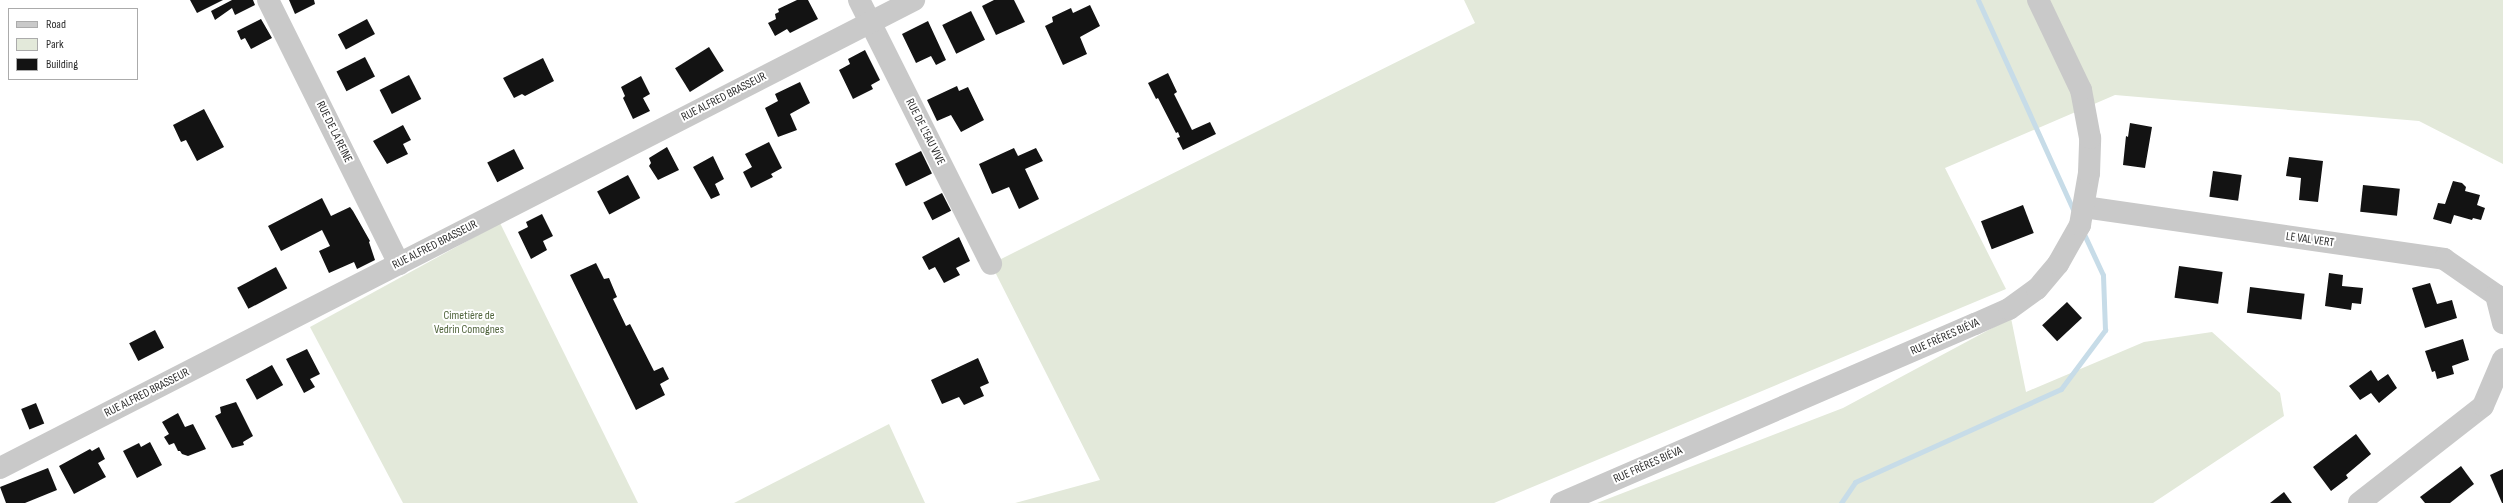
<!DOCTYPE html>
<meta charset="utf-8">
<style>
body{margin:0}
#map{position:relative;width:2503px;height:503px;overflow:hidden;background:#fff;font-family:"Sofia Sans Condensed",sans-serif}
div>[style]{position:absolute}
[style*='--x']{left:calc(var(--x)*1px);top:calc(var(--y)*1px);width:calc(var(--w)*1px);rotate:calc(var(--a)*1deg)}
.green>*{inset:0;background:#e3e9da}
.stream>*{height:5px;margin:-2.5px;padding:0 2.5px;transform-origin:2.5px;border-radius:2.5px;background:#c7dce8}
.building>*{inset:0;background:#131313;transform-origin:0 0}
.minor>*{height:22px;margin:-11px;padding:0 11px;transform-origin:11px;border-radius:11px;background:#c9c9c9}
span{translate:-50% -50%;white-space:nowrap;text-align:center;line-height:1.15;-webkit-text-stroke:4px #fff;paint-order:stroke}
.street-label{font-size:12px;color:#2c2c2c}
.park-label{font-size:12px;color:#51653d}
.legend{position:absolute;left:8px;top:8px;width:130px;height:72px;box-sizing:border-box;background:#fff;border:1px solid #ababab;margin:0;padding:5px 7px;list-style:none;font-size:12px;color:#2c2c2c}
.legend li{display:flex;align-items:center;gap:8px;height:20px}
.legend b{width:20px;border:1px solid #ababab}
</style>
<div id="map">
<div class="green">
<i style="clip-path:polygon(1464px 0,2503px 0,2503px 164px,2419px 121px,2115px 95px,1945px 168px,2006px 289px,1494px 503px,1015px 503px,1100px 480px,991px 264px,1475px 23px)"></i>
<i style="clip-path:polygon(500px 223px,638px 503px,403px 503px,310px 327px)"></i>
<i style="clip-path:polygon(2011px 318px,2026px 392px,2144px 342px,2212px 332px,2280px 393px,2284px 416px,2153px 503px,1597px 503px,1843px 408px)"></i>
<i style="clip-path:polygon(889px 424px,925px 503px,734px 503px)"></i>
</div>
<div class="stream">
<i style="--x:1978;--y:0;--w:233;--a:65.6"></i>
<i style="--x:1841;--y:503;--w:25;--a:-56"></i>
<i style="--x:1855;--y:482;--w:226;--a:-24.3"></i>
<i style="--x:2061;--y:389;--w:74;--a:-53.3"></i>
<i style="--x:2105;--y:330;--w:55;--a:-92.1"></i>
<i style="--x:2103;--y:275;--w:47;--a:-114.9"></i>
</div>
<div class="building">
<i style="clip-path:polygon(190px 0,223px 0,197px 13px)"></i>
<i style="clip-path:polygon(232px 0,253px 0,255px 5px,235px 15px,232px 8px,215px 20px,211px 11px)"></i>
<i style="clip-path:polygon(289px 0,314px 0,315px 4px,295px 14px)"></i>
<i style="clip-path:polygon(797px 0,808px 0,818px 19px,790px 33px,787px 29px,775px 36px,768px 23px,776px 19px,775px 14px,779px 12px,778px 9px)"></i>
<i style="clip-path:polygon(994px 0,1014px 0,1025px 22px,996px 35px,982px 6px)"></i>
<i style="clip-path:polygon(1090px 5px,1100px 26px,1080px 37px,1087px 54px,1063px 65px,1045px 26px,1053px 22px,1052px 17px,1071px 8px,1073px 13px)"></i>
<i style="left:971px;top:11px;width:32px;height:32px;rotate:64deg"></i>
<i style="clip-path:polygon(261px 19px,272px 38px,251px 49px,245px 38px,241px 40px,237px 31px)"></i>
<i style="left:367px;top:19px;width:17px;height:33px;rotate:62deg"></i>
<i style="clip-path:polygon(928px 21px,946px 60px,936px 65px,931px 56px,916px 63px,902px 34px)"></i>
<i style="left:709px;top:47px;width:28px;height:40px;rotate:58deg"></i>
<i style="clip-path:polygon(865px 50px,880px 80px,871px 85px,873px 89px,853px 99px,839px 70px,850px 64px,848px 59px)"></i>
<i style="left:365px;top:57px;width:22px;height:32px;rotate:63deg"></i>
<i style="clip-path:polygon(543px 58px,554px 81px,525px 96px,522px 94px,514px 98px,503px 78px)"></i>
<i style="clip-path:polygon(1168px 73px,1177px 92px,1174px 94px,1192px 130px,1210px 122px,1216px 134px,1183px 150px,1177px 138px,1180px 137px,1178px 132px,1176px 133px,1158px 98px,1156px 99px,1148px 83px)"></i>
<i style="left:409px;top:75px;width:27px;height:33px;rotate:63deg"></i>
<i style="clip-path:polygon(641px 76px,650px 94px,643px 98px,650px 111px,633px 119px,623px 98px,625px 96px,621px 87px)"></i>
<i style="clip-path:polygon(800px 82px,810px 103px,790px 114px,797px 130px,778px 137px,765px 108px,778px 101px,775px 94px)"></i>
<i style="clip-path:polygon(957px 86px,959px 91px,968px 87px,984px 120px,961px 132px,951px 115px,937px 121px,927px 100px)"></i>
<i style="clip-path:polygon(204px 109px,224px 147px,197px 161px,186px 140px,181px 142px,173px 125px)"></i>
<i style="clip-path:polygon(2130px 123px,2152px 127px,2145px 168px,2123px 165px,2126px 136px,2128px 137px)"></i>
<i style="clip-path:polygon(403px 125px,411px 140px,403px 144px,408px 154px,387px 164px,373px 141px)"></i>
<i style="clip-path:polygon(769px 142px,782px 168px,771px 174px,773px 177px,751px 188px,743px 172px,752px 167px,745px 154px)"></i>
<i style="clip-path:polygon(667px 147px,679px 170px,658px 180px,649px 166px,651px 163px,649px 158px)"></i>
<i style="clip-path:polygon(1014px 148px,1018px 156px,1036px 148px,1043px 161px,1025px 169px,1039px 199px,1019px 209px,1009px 187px,992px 194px,979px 164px)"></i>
<i style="left:514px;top:149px;width:22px;height:30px;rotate:63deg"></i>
<i style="left:921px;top:151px;width:25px;height:29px;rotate:64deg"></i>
<i style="clip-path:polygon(713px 156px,724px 179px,715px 184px,720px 195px,711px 199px,693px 167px)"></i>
<i style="clip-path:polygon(2289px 157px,2323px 161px,2318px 202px,2299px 200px,2301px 178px,2286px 176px)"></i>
<i style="left:2213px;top:171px;width:29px;height:26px;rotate:8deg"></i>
<i style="left:628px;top:175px;width:26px;height:35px;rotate:62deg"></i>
<i style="clip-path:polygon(2453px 181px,2462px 183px,2466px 187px,2465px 191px,2480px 195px,2477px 205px,2485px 208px,2481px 220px,2473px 218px,2472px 220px,2454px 215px,2451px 224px,2433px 219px,2438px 203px,2445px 204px)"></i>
<i style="left:2363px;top:185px;width:37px;height:27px;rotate:6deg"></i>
<i style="left:942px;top:193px;width:20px;height:21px;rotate:63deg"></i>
<i style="clip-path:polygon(322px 198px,331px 216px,350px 207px,353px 211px,370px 241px,369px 242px,375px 260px,357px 269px,354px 262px,329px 273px,319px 251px,330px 246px,322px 230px,281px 251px,268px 226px)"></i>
<i style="left:2023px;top:205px;width:30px;height:45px;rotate:69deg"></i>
<i style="clip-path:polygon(542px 214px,553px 236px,543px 241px,547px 250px,531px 259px,518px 232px,528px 227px,526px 222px)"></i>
<i style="clip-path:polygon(959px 237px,970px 261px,956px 268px,960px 275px,944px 283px,935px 267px,929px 270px,922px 257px)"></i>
<i style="clip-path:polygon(596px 263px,604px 279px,609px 278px,617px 297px,613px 299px,626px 326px,630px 324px,654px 371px,663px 367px,669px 379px,660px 384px,665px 395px,636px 410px,570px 275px)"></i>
<i style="left:2179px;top:266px;width:44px;height:32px;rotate:8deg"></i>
<i style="left:276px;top:267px;width:24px;height:44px;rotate:62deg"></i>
<i style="clip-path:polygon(2329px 273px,2343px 275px,2342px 286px,2363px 288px,2361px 304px,2352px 303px,2351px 310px,2325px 306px)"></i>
<i style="clip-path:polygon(2430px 283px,2437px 304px,2452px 300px,2457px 318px,2425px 328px,2412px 288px)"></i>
<i style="left:2250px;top:287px;width:55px;height:26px;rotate:7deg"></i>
<i style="left:2067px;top:302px;width:22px;height:34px;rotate:47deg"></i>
<i style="left:155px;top:330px;width:20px;height:29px;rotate:63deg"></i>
<i style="clip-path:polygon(2463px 339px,2469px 360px,2452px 366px,2454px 374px,2437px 379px,2435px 371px,2432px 372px,2425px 351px)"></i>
<i style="clip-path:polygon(307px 349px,320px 374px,310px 379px,315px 387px,304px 393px,286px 359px)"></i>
<i style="clip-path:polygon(978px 358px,989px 383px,980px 387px,984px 396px,964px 405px,959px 397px,942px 404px,931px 380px)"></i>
<i style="left:272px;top:365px;width:23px;height:30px;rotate:61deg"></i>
<i style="clip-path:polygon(2371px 370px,2378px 381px,2388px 374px,2397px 388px,2379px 403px,2371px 393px,2360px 400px,2349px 386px)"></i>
<i style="clip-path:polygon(236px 402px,253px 436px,243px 442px,244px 445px,232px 448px,215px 416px,221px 413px,220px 407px)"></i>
<i style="left:36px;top:403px;width:22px;height:16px;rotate:68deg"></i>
<i style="clip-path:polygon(178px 413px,185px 427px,193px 424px,206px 449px,188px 456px,182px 454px,180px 451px,178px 451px,174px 443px,169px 445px,164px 437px,169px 434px,162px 422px)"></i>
<i style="clip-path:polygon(2356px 434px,2371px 454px,2346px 475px,2348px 478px,2331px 491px,2313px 467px)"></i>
<i style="clip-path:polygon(150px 442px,162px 465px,137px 478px,123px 451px,139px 443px,141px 447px)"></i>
<i style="clip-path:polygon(99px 447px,105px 459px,98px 463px,106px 477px,74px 494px,59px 466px,90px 449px,92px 451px)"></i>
<i style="clip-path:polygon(2461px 466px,2474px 484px,2450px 503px,2425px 503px,2420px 497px)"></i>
<i style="clip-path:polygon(48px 468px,57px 490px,25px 503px,6px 503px,0 487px)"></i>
<i style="clip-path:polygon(2503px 469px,2503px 503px,2502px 503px,2490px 475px)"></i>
<i style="clip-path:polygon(2284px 492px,2292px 503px,2270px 503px)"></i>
</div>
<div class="minor">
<i style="--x:268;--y:0;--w:295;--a:63.6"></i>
<i style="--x:859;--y:0;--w:295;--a:63.4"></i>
<i style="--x:2084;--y:207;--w:364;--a:8.2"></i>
<i style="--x:2444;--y:259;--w:63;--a:34.7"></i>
<i style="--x:2496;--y:295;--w:29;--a:76"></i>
<i style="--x:0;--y:468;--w:1027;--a:-27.11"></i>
<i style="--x:1561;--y:503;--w:451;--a:-23.4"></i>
<i style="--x:1975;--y:324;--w:37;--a:-24"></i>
<i style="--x:2009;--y:309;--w:34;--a:-36"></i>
<i style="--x:2037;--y:289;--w:33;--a:-50"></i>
<i style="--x:2058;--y:264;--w:45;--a:-60.6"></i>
<i style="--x:2080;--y:225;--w:53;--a:-80.2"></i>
<i style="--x:2089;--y:173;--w:35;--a:-88"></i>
<i style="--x:2090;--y:138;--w:49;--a:-100.6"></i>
<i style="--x:2081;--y:90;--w:100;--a:-115.5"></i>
<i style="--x:2359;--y:503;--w:157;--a:-38"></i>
<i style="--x:2483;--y:406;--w:51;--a:-66.9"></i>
</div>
<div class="street-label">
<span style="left:724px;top:97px;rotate:-27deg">RUE ALFRED BRASSEUR</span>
<span style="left:334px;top:132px;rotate:64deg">RUE DE LA REINE</span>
<span style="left:925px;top:132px;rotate:63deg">RUE DE L'EAU VIVE</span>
<span style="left:2310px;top:240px;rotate:8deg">LE VAL VERT</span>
<span style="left:435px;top:245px;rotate:-27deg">RUE ALFRED BRASSEUR</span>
<span style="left:1945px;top:337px;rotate:-24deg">RUE FRÈRES BIÉVA</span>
<span style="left:147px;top:393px;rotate:-27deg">RUE ALFRED BRASSEUR</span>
<span style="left:1648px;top:465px;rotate:-24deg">RUE FRÈRES BIÉVA</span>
</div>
<div class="park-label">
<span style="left:469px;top:323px">Cimetière de<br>Vedrin Comognes</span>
</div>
<ul class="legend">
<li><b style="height:5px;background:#c9c9c9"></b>Road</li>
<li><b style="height:11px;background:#e3e9da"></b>Park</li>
<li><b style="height:11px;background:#131313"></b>Building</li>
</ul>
</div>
